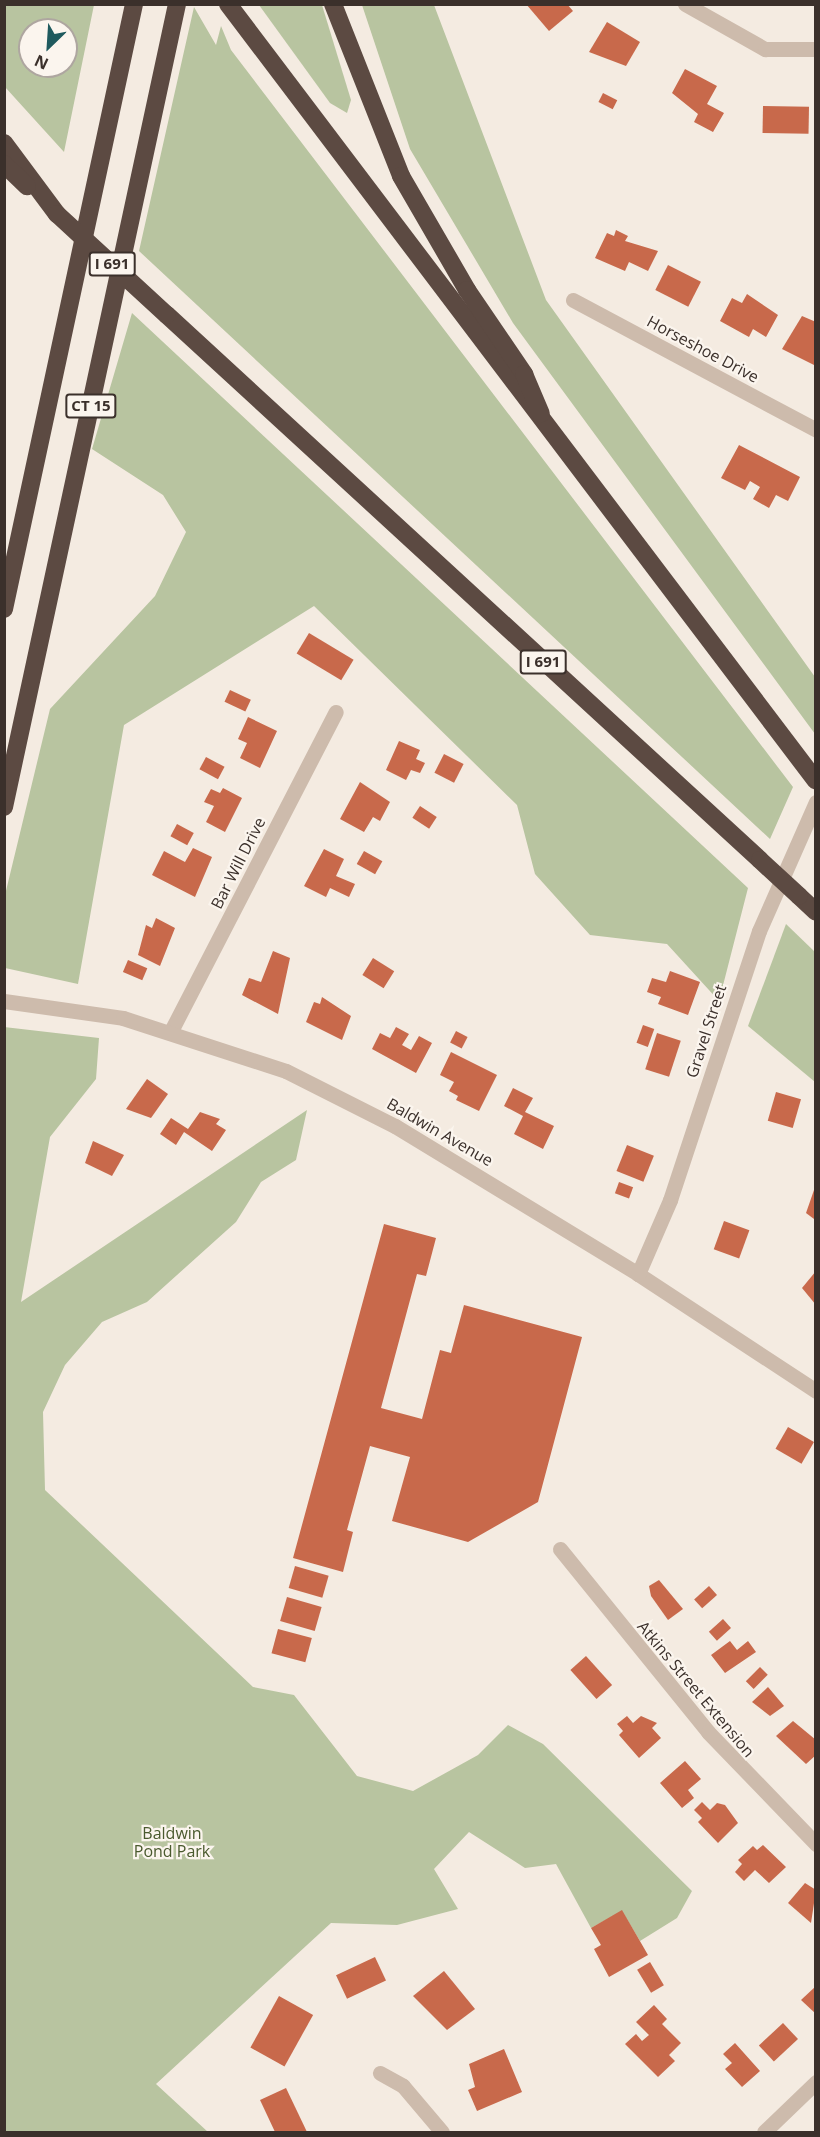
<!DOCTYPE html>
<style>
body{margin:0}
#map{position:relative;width:820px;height:2137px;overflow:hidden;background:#f4ebe1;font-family:"Open Sans",sans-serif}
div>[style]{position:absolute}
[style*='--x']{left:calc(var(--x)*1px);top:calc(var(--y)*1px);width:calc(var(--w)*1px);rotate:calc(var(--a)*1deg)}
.green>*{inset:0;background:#b8c4a0}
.building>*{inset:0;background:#c8694b;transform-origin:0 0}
.minor>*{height:15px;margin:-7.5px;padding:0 7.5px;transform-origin:7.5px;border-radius:7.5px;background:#cdbbac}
.tertiary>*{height:15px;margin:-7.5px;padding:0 7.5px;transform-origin:7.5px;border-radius:7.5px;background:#cdbbac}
.motorway>*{height:18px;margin:-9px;padding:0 9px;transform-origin:9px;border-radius:9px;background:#5c4a42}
.motorway-bridge>*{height:18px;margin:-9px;padding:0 9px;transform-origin:9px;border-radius:9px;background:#5c4a42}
span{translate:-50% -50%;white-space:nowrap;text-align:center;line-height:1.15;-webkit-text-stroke:4.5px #fbf5ee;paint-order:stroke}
.shield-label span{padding:2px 4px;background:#fbf5ee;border:2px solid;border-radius:4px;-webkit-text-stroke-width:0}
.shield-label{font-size:15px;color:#3b302b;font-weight:700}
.street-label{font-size:16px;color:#3b302b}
.park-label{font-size:16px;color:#4a5a2e}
.frame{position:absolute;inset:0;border:6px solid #3b302b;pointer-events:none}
.north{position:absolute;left:18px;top:18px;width:60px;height:60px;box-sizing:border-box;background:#fbf5ee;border:2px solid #aea6a0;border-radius:50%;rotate:205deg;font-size:16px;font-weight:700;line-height:24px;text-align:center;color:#3b302b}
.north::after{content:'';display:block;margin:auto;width:21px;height:27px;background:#1f5a5e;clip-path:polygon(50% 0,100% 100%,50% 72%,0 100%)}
</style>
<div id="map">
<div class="green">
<i style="clip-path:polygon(evenodd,4px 5px,94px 5px,64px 152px,5px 87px,4px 5px,30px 30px,66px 30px,66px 66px,30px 66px,30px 30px)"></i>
<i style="clip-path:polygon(259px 5px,322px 5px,351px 100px,347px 113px,330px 103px)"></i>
<i style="clip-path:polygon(362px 5px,434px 5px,546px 300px,815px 677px,815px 734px,513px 323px,410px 149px)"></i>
<i style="clip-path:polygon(194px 7px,216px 45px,221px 26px,231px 50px,793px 787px,770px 839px,139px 251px)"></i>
<i style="clip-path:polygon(132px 313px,748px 888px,719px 1001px,667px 944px,590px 935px,535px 874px,517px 805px,314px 606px,124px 725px,78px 984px,5px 968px,5px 895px,50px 709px,155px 596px,186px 532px,163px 495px,92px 449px)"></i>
<i style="clip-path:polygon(786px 924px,815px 952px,815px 1082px,748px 1026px)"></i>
<i style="clip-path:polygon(4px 1027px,99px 1038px,96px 1079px,50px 1137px,21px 1302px,307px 1110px,296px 1160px,261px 1182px,236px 1222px,147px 1302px,102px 1322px,65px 1365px,43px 1412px,45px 1490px,253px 1687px,294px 1695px,357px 1776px,413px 1791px,478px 1755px,508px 1725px,543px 1744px,692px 1891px,677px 1918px,640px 1941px,622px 1911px,591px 1928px,556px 1864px,525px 1868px,469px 1832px,434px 1869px,458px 1909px,397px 1925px,331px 1923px,156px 2084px,208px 2132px,5px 2132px)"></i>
</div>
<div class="building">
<i style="clip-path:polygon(526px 4px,567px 4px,573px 11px,549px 31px)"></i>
<i style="clip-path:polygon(607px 22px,640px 42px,626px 66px,589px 52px)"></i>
<i style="clip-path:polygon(685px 69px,717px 86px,707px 104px,724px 113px,713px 132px,694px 122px,698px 114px,672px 93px)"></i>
<i style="left:603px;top:93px;width:16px;height:10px;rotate:27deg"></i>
<i style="left:763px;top:106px;width:46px;height:27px;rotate:1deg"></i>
<i style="clip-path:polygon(616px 230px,628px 236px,625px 241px,658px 251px,648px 271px,629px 262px,625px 271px,595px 258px,607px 233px,614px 236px)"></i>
<i style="left:668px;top:265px;width:37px;height:28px;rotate:27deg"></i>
<i style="clip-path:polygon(747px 294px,778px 315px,766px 337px,753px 329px,749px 337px,720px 321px,732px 298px,742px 303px)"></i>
<i style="clip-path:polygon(802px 316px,816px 322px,814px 365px,782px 349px)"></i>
<i style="clip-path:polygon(739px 445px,800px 477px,788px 501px,776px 495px,769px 508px,753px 499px,760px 487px,750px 481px,745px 490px,721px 478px)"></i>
<i style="left:309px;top:633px;width:52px;height:24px;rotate:31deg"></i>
<i style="left:230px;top:690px;width:23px;height:13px;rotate:25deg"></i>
<i style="clip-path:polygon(248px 717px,277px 731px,260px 768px,240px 758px,247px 743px,238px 739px)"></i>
<i style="clip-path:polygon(399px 741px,420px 750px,416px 759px,425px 763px,420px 773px,411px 770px,406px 780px,386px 770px)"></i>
<i style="left:444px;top:754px;width:22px;height:21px;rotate:27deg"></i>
<i style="left:206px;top:757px;width:21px;height:14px;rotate:28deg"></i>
<i style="clip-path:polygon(360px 782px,390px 802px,380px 821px,373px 817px,364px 832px,340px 819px)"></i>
<i style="clip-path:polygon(223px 788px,242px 798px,225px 832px,206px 822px,214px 806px,204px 802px,211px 789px,220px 793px)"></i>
<i style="left:420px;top:806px;width:20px;height:14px;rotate:33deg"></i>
<i style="left:177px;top:824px;width:19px;height:14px;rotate:28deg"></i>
<i style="clip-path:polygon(193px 848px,212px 857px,195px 897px,152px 875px,164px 851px,185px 862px)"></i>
<i style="clip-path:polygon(324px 849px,344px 859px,336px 876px,355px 884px,349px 897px,330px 888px,326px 897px,304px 886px)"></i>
<i style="left:364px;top:851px;width:21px;height:15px;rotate:29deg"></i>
<i style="clip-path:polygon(156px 918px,175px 928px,160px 966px,138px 955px,146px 925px,152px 928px)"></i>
<i style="clip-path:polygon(273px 951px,290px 958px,278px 1014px,242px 995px,249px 978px,261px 982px)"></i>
<i style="left:373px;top:958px;width:25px;height:20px;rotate:32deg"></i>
<i style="left:128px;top:960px;width:21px;height:13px;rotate:23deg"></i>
<i style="clip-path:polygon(670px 971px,700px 982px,688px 1015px,658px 1004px,661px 997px,647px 992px,652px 978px,666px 982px)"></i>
<i style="clip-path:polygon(322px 997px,351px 1016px,342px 1040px,306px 1022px,314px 1002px,320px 1004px)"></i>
<i style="left:643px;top:1025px;width:12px;height:19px;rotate:20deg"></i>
<i style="clip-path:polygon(396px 1027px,409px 1034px,402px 1045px,411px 1050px,419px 1036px,432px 1043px,416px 1073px,372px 1049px,380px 1033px,390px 1038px)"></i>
<i style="left:456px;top:1031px;width:13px;height:13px;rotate:27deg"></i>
<i style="left:657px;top:1033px;width:25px;height:38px;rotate:18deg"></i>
<i style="clip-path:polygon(451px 1052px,497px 1075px,479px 1111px,456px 1100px,458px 1096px,449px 1091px,454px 1082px,440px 1075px)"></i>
<i style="clip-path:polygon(147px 1079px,168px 1094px,151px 1118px,126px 1109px)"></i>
<i style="clip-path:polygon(513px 1088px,533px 1098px,525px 1112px,554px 1126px,543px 1149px,514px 1134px,523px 1116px,504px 1106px)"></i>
<i style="left:776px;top:1092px;width:26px;height:30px;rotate:16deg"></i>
<i style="clip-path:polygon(200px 1112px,220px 1119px,216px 1124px,226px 1130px,212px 1151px,184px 1132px,176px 1145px,160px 1134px,171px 1118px,188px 1129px)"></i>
<i style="clip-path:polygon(93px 1141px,124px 1155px,112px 1176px,85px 1163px)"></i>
<i style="left:627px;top:1145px;width:29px;height:28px;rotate:22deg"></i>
<i style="left:619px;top:1182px;width:15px;height:12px;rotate:20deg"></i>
<i style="clip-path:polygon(814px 1190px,816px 1191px,814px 1219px,806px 1213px)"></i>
<i style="left:724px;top:1221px;width:27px;height:30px;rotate:20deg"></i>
<i style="clip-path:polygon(384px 1224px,436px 1238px,426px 1276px,417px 1274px,381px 1408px,422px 1419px,440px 1350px,451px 1353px,464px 1305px,582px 1337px,538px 1502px,468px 1542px,392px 1521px,410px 1457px,370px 1446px,347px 1530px,353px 1532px,343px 1572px,293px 1558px)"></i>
<i style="clip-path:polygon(816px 1271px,816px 1305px,802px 1288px)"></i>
<i style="left:788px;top:1427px;width:30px;height:25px;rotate:30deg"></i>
<i style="left:295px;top:1566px;width:35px;height:23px;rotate:16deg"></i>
<i style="clip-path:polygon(659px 1580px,683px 1609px,668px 1620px,651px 1596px,649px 1586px)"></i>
<i style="left:709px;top:1586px;width:12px;height:20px;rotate:48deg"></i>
<i style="left:287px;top:1597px;width:36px;height:25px;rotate:16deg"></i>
<i style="left:723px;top:1619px;width:12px;height:19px;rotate:48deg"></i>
<i style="left:278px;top:1629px;width:35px;height:25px;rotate:15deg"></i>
<i style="clip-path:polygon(730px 1641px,737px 1650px,748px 1641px,756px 1652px,725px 1673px,711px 1655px)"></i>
<i style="left:586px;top:1656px;width:39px;height:21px;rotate:48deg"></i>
<i style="left:760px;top:1667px;width:11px;height:20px;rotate:45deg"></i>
<i style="clip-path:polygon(768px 1687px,784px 1706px,770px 1716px,752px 1702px)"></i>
<i style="clip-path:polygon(627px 1716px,633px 1723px,641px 1716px,657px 1723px,652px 1728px,661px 1738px,639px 1758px,619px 1735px,623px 1731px,617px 1724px)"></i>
<i style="clip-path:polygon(793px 1721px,816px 1740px,816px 1755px,806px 1764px,776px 1736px)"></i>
<i style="clip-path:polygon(685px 1761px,701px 1779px,688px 1790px,694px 1798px,682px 1808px,660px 1783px)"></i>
<i style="clip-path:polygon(702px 1802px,710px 1810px,717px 1803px,725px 1805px,738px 1823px,718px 1843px,698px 1822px,702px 1818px,694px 1810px)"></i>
<i style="clip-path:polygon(763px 1845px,786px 1867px,769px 1883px,755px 1870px,744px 1881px,735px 1872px,742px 1864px,738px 1860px,753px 1846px,757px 1850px)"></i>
<i style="clip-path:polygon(805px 1883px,816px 1890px,811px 1923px,788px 1903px)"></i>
<i style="clip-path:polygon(622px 1910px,648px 1955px,609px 1977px,594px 1949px,601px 1945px,591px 1928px)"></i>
<i style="left:375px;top:1957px;width:26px;height:43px;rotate:65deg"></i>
<i style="left:650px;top:1962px;width:27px;height:15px;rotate:59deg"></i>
<i style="clip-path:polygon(444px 1971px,475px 2009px,447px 2030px,413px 1996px)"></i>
<i style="clip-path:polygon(816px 1986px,816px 2014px,801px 2000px)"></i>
<i style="left:279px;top:1996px;width:39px;height:59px;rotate:29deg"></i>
<i style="clip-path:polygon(654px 2005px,667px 2019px,662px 2024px,681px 2043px,669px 2055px,675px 2061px,658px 2077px,625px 2044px,636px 2034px,642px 2041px,649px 2035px,636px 2022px)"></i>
<i style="left:783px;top:2023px;width:22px;height:33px;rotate:47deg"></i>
<i style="clip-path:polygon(735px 2043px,760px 2071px,742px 2087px,725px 2069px,732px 2063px,723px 2054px)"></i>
<i style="clip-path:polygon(504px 2049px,522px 2092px,477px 2111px,468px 2090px,475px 2087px,469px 2064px)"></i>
<i style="clip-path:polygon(286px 2088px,307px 2132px,275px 2132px,260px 2100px)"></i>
</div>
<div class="minor">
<i style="--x:685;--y:4;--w:92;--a:29.4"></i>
<i style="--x:765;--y:49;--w:51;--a:0"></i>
<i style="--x:573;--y:300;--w:276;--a:28.1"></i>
<i style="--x:171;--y:1031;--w:359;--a:-62.7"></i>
<i style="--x:638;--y:1274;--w:213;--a:33.3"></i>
<i style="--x:560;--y:1549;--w:235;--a:51"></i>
<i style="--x:708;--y:1732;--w:156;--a:46"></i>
<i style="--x:380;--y:2073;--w:26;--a:29"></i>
<i style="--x:403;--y:2086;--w:60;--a:49.7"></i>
</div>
<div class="tertiary">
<i style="--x:4;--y:1001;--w:120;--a:8.1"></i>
<i style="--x:123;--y:1018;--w:171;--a:18"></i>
<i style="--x:286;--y:1071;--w:122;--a:26.8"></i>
<i style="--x:395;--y:1126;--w:285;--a:31.3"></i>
<i style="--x:638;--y:1274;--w:81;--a:-66.6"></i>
<i style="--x:670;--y:1200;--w:283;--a:-71.7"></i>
<i style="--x:759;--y:931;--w:141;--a:-66.2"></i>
<i style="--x:764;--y:2132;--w:72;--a:-43.9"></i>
</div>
<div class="motorway">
<i style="--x:228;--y:4;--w:974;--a:52.88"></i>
<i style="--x:333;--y:4;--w:185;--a:68.4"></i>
<i style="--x:401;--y:176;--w:132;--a:59.9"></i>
<i style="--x:467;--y:290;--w:102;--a:55.8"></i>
<i style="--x:524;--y:374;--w:43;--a:67"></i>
<i style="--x:4;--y:143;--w:89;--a:53.3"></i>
<i style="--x:4;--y:164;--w:32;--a:44"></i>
<i style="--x:167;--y:315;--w:805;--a:42.58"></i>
<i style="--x:4;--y:609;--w:619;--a:-77.87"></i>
<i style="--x:4;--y:807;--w:821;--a:-77.84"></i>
<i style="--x:799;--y:896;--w:23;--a:43"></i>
</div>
<div class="motorway-bridge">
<i style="--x:57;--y:214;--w:149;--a:42.6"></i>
<i style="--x:760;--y:860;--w:53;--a:42.7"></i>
</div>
<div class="shield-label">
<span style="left:112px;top:264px">I 691</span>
<span style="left:91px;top:406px">CT 15</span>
<span style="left:543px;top:662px">I 691</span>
</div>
<div class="street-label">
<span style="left:703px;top:349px;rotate:28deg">Horseshoe Drive</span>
<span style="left:238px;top:863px;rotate:-63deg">Bar Will Drive</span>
<span style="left:706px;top:1031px;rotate:-72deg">Gravel Street</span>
<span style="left:440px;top:1132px;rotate:30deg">Baldwin Avenue</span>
<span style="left:696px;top:1689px;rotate:50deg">Atkins Street Extension</span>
</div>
<div class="park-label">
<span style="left:172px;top:1842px">Baldwin<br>Pond Park</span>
</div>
<div class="frame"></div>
<div class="north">N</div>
</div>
